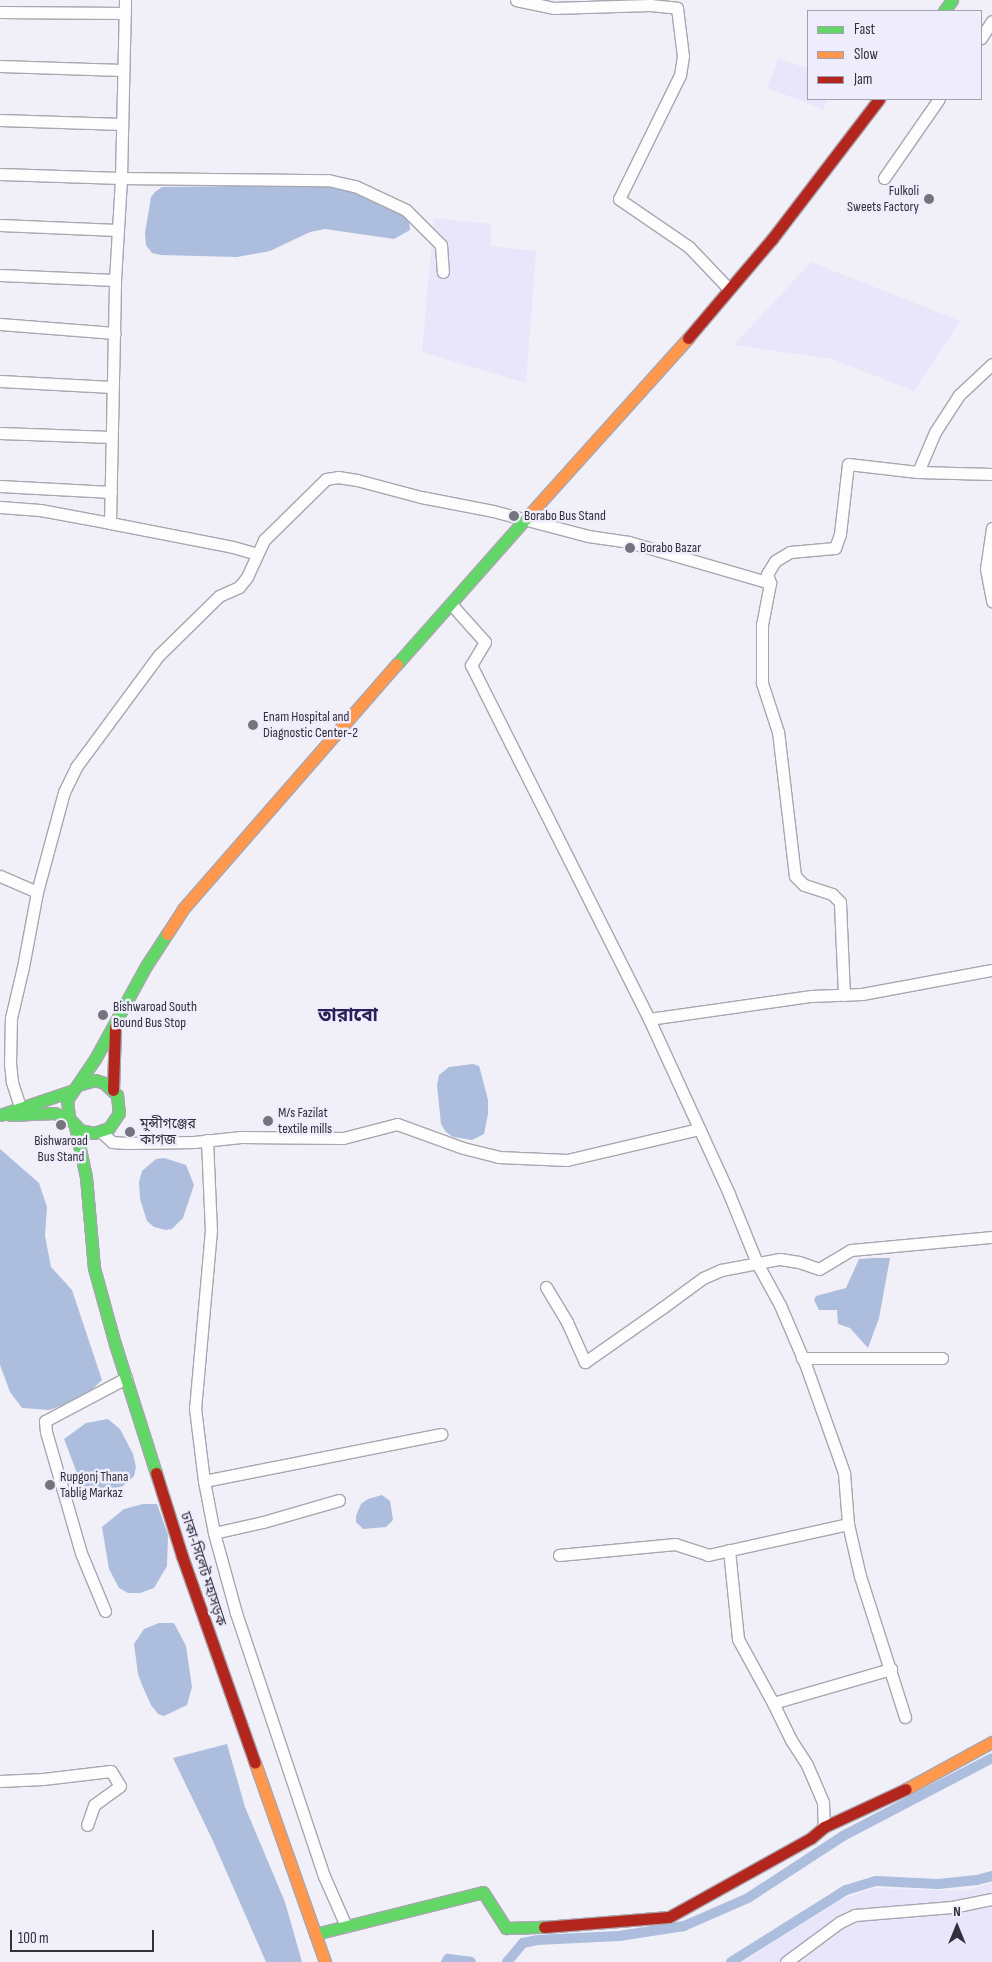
<!DOCTYPE html>
<meta charset="utf-8">
<style>
body{margin:0}
#map{position:relative;width:992px;height:1962px;overflow:hidden;background:#f1f0f8;font-family:"Sofia Sans Condensed","Noto Sans Bengali",sans-serif}
div>[style]{position:absolute}
[style*='--x']{left:calc(var(--x)*1px);top:calc(var(--y)*1px);width:calc(var(--w)*1px);rotate:calc(var(--a)*1deg)}
.built>*{inset:0;background:#e9e6fc}
.water>*{inset:0;background:#acbddd}
.canal>*{height:10px;margin:-5px;padding:0 5px;transform-origin:5px;border-radius:5px;background:#acbddd}
.roads{filter:drop-shadow(1px 0 #a8a6af) drop-shadow(-1px 0 #a8a6af) drop-shadow(0 1px #a8a6af) drop-shadow(0 -1px #a8a6af)}
.street>*{height:11px;margin:-5.5px;padding:0 5.5px;transform-origin:5.5px;border-radius:5.5px;background:#fdfdfe}
.fast>*{height:11px;margin:-5.5px;padding:0 5.5px;transform-origin:5.5px;border-radius:5.5px;background:#63d668}
.slow>*{height:11px;margin:-5.5px;padding:0 5.5px;transform-origin:5.5px;border-radius:5.5px;background:#ff974d}
.jam>*{height:11px;margin:-5.5px;padding:0 5.5px;transform-origin:5.5px;border-radius:5.5px;background:#b3261e}
.dots>*{width:14px;height:14px;translate:-50% -50%;box-sizing:border-box;border:2px solid #efedfb;border-radius:50%}
span{translate:-50% -50%;white-space:nowrap;text-align:center;line-height:1.15;-webkit-text-stroke:5px #efedfb;paint-order:stroke}
.poi-label{font-size:14px;color:#312f3c}
.right{translate:-100% -50%;text-align:right}
.left{translate:0 -50%;text-align:left}
.street-label{font-size:14px;color:#312f3c}
.district-label{font-size:19px;color:#2a1f59;font-weight:700}
.legend{position:absolute;left:807px;top:10px;width:175px;height:90px;box-sizing:border-box;background:#efedfb;border:1px solid #a3a1af;margin:0;padding:6px 9px;list-style:none;font-size:15px;color:#312f3c}
.legend li{display:flex;align-items:center;gap:10px;height:25px}
.legend b{width:25px;border:1px solid #a3a1af}
.north{position:absolute;left:932px;top:1902px;width:50px;height:50px;-webkit-text-stroke:4px #efedfb;paint-order:stroke;rotate:0deg;font-size:14px;font-weight:700;line-height:20px;text-align:center;color:#312f3c}
.north::after{content:'';display:block;margin:auto;width:18px;height:22px;background:#312f3c;clip-path:polygon(50% 0,100% 100%,50% 72%,0 100%)}
.scale{position:absolute;left:10px;top:1930px;width:144px;height:22px;box-sizing:border-box;border:2px solid #312f3c;border-top:0;padding-left:6px;font-size:15px;line-height:18px;white-space:nowrap;color:#312f3c;-webkit-text-stroke:4px #efedfb;paint-order:stroke}
</style>
<div id="map">
<div class="built">
<i style="clip-path:polygon(778px 59px,808px 68px,808px 99px,835px 99px,834px 101px,828px 99px,823px 109px,767px 88px)"></i>
<i style="clip-path:polygon(434px 218px,491px 224px,491px 246px,536px 251px,526px 383px,422px 352px)"></i>
<i style="clip-path:polygon(811px 262px,960px 321px,914px 391px,832px 359px,734px 345px)"></i>
<i style="clip-path:polygon(992px 1883px,992px 1962px,743px 1962px,840px 1900px,873px 1888px,964px 1891px)"></i>
</div>
<div class="water">
<i style="clip-path:polygon(323px 185px,347px 188px,402px 213px,409px 220px,410px 230px,394px 239px,325px 229px,310px 232px,270px 251px,237px 257px,161px 255px,152px 253px,146px 245px,145px 233px,151px 197px,155px 192px,162px 187px)"></i>
<i style="clip-path:polygon(473px 1064px,479px 1066px,481px 1073px,488px 1100px,488px 1114px,484px 1134px,472px 1140px,453px 1137px,446px 1132px,441px 1124px,437px 1085px,439px 1075px,449px 1067px)"></i>
<i style="clip-path:polygon(0 1149px,39px 1183px,47px 1207px,45px 1236px,51px 1267px,72px 1290px,102px 1380px,83px 1398px,49px 1410px,22px 1408px,10px 1392px,0 1365px)"></i>
<i style="clip-path:polygon(164px 1158px,186px 1165px,194px 1185px,183px 1218px,172px 1229px,166px 1230px,154px 1227px,147px 1221px,140px 1199px,139px 1182px,142px 1171px,156px 1159px)"></i>
<i style="clip-path:polygon(874px 1258px,890px 1258px,879px 1318px,868px 1348px,850px 1328px,838px 1324px,837px 1310px,819px 1310px,814px 1300px,816px 1296px,846px 1288px,859px 1259px)"></i>
<i style="clip-path:polygon(108px 1419px,120px 1429px,133px 1454px,136px 1467px,134px 1476px,123px 1486px,90px 1495px,82px 1486px,64px 1439px,86px 1423px)"></i>
<i style="clip-path:polygon(382px 1495px,390px 1501px,393px 1520px,386px 1527px,363px 1529px,356px 1522px,356px 1516px,361px 1504px,368px 1499px)"></i>
<i style="clip-path:polygon(143px 1504px,157px 1504px,168px 1535px,167px 1566px,154px 1588px,140px 1593px,128px 1593px,119px 1588px,109px 1569px,102px 1527px,124px 1509px)"></i>
<i style="clip-path:polygon(159px 1623px,174px 1623px,186px 1646px,192px 1687px,187px 1705px,164px 1716px,158px 1714px,151px 1705px,142px 1685px,138px 1674px,134px 1644px,144px 1629px)"></i>
<i style="clip-path:polygon(227px 1744px,245px 1807px,285px 1902px,302px 1962px,266px 1962px,213px 1841px,173px 1758px)"></i>
</div>
<div class="canal">
<i style="--x:446;--y:1962;--w:4;--a:-56"></i>
<i style="--x:448;--y:1959;--w:23;--a:7"></i>
<i style="--x:507;--y:1962;--w:25;--a:-50"></i>
<i style="--x:523;--y:1943;--w:14;--a:-12"></i>
<i style="--x:537;--y:1940;--w:82;--a:-2.8"></i>
<i style="--x:619;--y:1936;--w:66;--a:-8.7"></i>
<i style="--x:684;--y:1926;--w:70;--a:-23.6"></i>
<i style="--x:748;--y:1898;--w:113;--a:-33.1"></i>
<i style="--x:843;--y:1836;--w:168;--a:-27.6"></i>
<i style="--x:731;--y:1962;--w:136;--a:-32.1"></i>
<i style="--x:846;--y:1890;--w:31;--a:-17"></i>
<i style="--x:876;--y:1881;--w:62;--a:2.8"></i>
<i style="--x:938;--y:1884;--w:39;--a:-6"></i>
<i style="--x:977;--y:1880;--w:16;--a:-15"></i>
</div>
<div class="roads">
<div class="street">
<i style="--x:516;--y:0;--w:38;--a:12"></i>
<i style="--x:553;--y:8;--w:97;--a:-1.8"></i>
<i style="--x:650;--y:5;--w:27;--a:6"></i>
<i style="--x:677;--y:8;--w:48;--a:82.9"></i>
<i style="--x:683;--y:56;--w:19;--a:99"></i>
<i style="--x:680;--y:75;--w:138;--a:116.2"></i>
<i style="--x:619;--y:199;--w:85;--a:34.4"></i>
<i style="--x:689;--y:247;--w:58;--a:46.4"></i>
<i style="--x:0;--y:12;--w:125;--a:0.5"></i>
<i style="--x:981;--y:38;--w:20;--a:-57"></i>
<i style="--x:0;--y:66;--w:122;--a:1.9"></i>
<i style="--x:0;--y:120;--w:122;--a:1.9"></i>
<i style="--x:0;--y:174;--w:121;--a:1.9"></i>
<i style="--x:121;--y:178;--w:207;--a:0.6"></i>
<i style="--x:328;--y:180;--w:28;--a:13"></i>
<i style="--x:355;--y:186;--w:56;--a:25.2"></i>
<i style="--x:406;--y:210;--w:49;--a:45"></i>
<i style="--x:441;--y:245;--w:27;--a:86"></i>
<i style="--x:884;--y:178;--w:96;--a:-55.2"></i>
<i style="--x:0;--y:225;--w:117;--a:2.4"></i>
<i style="--x:0;--y:275;--w:115;--a:2.5"></i>
<i style="--x:0;--y:324;--w:115;--a:4.5"></i>
<i style="--x:0;--y:381;--w:112;--a:3.1"></i>
<i style="--x:0;--y:433;--w:111;--a:2.1"></i>
<i style="--x:918;--y:472;--w:43;--a:-67"></i>
<i style="--x:935;--y:432;--w:44;--a:-57"></i>
<i style="--x:959;--y:395;--w:45;--a:-43.2"></i>
<i style="--x:0;--y:486;--w:111;--a:3.1"></i>
<i style="--x:0;--y:507;--w:40;--a:4.3"></i>
<i style="--x:40;--y:510;--w:71;--a:10.5"></i>
<i style="--x:110;--y:523;--w:125;--a:11"></i>
<i style="--x:233;--y:547;--w:25;--a:16"></i>
<i style="--x:110;--y:523;--w:243;--a:-88.8"></i>
<i style="--x:115;--y:280;--w:102;--a:-86.6"></i>
<i style="--x:121;--y:178;--w:178;--a:-88.7"></i>
<i style="--x:992;--y:528;--w:41;--a:98.3"></i>
<i style="--x:986;--y:569;--w:33;--a:79"></i>
<i style="--x:451;--y:604;--w:51;--a:48.2"></i>
<i style="--x:485;--y:642;--w:27;--a:121"></i>
<i style="--x:471;--y:665;--w:396;--a:63.3"></i>
<i style="--x:649;--y:1019;--w:192;--a:65.4"></i>
<i style="--x:729;--y:1194;--w:74;--a:67.9"></i>
<i style="--x:757;--y:1263;--w:48;--a:61.3"></i>
<i style="--x:780;--y:1305;--w:66;--a:66.9"></i>
<i style="--x:806;--y:1366;--w:114;--a:70.4"></i>
<i style="--x:844;--y:1473;--w:51;--a:85.5"></i>
<i style="--x:848;--y:1524;--w:53;--a:77"></i>
<i style="--x:860;--y:1576;--w:148;--a:72.3"></i>
<i style="--x:0;--y:876;--w:40;--a:23.4"></i>
<i style="--x:844;--y:995;--w:93;--a:-92.5"></i>
<i style="--x:840;--y:902;--w:11;--a:-135"></i>
<i style="--x:832;--y:894;--w:29;--a:-162"></i>
<i style="--x:804;--y:885;--w:13;--a:-135"></i>
<i style="--x:795;--y:876;--w:145;--a:-96.7"></i>
<i style="--x:778;--y:732;--w:52;--a:-108.1"></i>
<i style="--x:762;--y:683;--w:58;--a:-90"></i>
<i style="--x:762;--y:625;--w:43;--a:-79.2"></i>
<i style="--x:770;--y:583;--w:9;--a:-108"></i>
<i style="--x:767;--y:574;--w:15;--a:-58"></i>
<i style="--x:775;--y:561;--w:17;--a:-31"></i>
<i style="--x:790;--y:552;--w:45;--a:-5.1"></i>
<i style="--x:835;--y:548;--w:15;--a:-70"></i>
<i style="--x:840;--y:534;--w:70;--a:-83.5"></i>
<i style="--x:848;--y:464;--w:70;--a:6.5"></i>
<i style="--x:918;--y:472;--w:74;--a:1.5"></i>
<i style="--x:649;--y:1019;--w:164;--a:-8.1"></i>
<i style="--x:811;--y:996;--w:51;--a:-2.2"></i>
<i style="--x:862;--y:994;--w:132;--a:-10.5"></i>
<i style="--x:22;--y:1113;--w:33;--a:-108"></i>
<i style="--x:12;--y:1082;--w:18;--a:-96"></i>
<i style="--x:10;--y:1064;--w:46;--a:-88.8"></i>
<i style="--x:11;--y:1018;--w:52;--a:-76.8"></i>
<i style="--x:23;--y:967;--w:76;--a:-79.4"></i>
<i style="--x:37;--y:892;--w:104;--a:-74.9"></i>
<i style="--x:64;--y:792;--w:28;--a:-64"></i>
<i style="--x:76;--y:767;--w:139;--a:-53.5"></i>
<i style="--x:159;--y:655;--w:84;--a:-44.5"></i>
<i style="--x:219;--y:596;--w:22;--a:-24"></i>
<i style="--x:239;--y:587;--w:13;--a:-51"></i>
<i style="--x:247;--y:577;--w:41;--a:-65.3"></i>
<i style="--x:264;--y:540;--w:87;--a:-44.5"></i>
<i style="--x:326;--y:479;--w:12;--a:-9"></i>
<i style="--x:338;--y:477;--w:19;--a:9"></i>
<i style="--x:357;--y:480;--w:66;--a:14.9"></i>
<i style="--x:421;--y:497;--w:73;--a:11"></i>
<i style="--x:493;--y:511;--w:98;--a:14.7"></i>
<i style="--x:588;--y:536;--w:41;--a:8.3"></i>
<i style="--x:629;--y:542;--w:147;--a:16.2"></i>
<i style="--x:101;--y:1132;--w:15;--a:42"></i>
<i style="--x:112;--y:1142;--w:15;--a:4"></i>
<i style="--x:127;--y:1143;--w:67;--a:-0.9"></i>
<i style="--x:194;--y:1142;--w:47;--a:-6.1"></i>
<i style="--x:241;--y:1137;--w:102;--a:0.6"></i>
<i style="--x:343;--y:1138;--w:56;--a:-14.5"></i>
<i style="--x:397;--y:1124;--w:70;--a:20"></i>
<i style="--x:463;--y:1148;--w:36;--a:14"></i>
<i style="--x:498;--y:1157;--w:69;--a:2.5"></i>
<i style="--x:567;--y:1160;--w:136;--a:-13.2"></i>
<i style="--x:207;--y:1140;--w:90;--a:87.5"></i>
<i style="--x:211;--y:1230;--w:179;--a:95.1"></i>
<i style="--x:195;--y:1408;--w:74;--a:83"></i>
<i style="--x:204;--y:1481;--w:53;--a:79.1"></i>
<i style="--x:214;--y:1533;--w:83;--a:74.6"></i>
<i style="--x:236;--y:1613;--w:277;--a:71.5"></i>
<i style="--x:324;--y:1876;--w:55;--a:66.3"></i>
<i style="--x:546;--y:1287;--w:41;--a:59"></i>
<i style="--x:567;--y:1322;--w:44;--a:65.8"></i>
<i style="--x:585;--y:1362;--w:94;--a:-35"></i>
<i style="--x:662;--y:1308;--w:51;--a:-36.2"></i>
<i style="--x:703;--y:1278;--w:20;--a:-24"></i>
<i style="--x:721;--y:1270;--w:60;--a:-10.6"></i>
<i style="--x:780;--y:1259;--w:19;--a:9"></i>
<i style="--x:799;--y:1262;--w:21;--a:19"></i>
<i style="--x:819;--y:1269;--w:37;--a:-31"></i>
<i style="--x:851;--y:1250;--w:142;--a:-5.3"></i>
<i style="--x:802;--y:1358;--w:140;--a:0"></i>
<i style="--x:204;--y:1481;--w:242;--a:-11.2"></i>
<i style="--x:214;--y:1533;--w:50;--a:-12.7"></i>
<i style="--x:263;--y:1522;--w:79;--a:-16.1"></i>
<i style="--x:729;--y:1550;--w:89;--a:84.2"></i>
<i style="--x:738;--y:1639;--w:73;--a:61.3"></i>
<i style="--x:773;--y:1703;--w:123;--a:-16.1"></i>
<i style="--x:559;--y:1555;--w:117;--a:-5.4"></i>
<i style="--x:675;--y:1544;--w:35;--a:18"></i>
<i style="--x:708;--y:1555;--w:143;--a:-12.5"></i>
<i style="--x:105;--y:1611;--w:63;--a:-112.5"></i>
<i style="--x:81;--y:1553;--w:126;--a:-106.1"></i>
<i style="--x:46;--y:1432;--w:11;--a:-95"></i>
<i style="--x:45;--y:1421;--w:92;--a:-28"></i>
<i style="--x:773;--y:1703;--w:41;--a:64.1"></i>
<i style="--x:791;--y:1740;--w:30;--a:57"></i>
<i style="--x:807;--y:1765;--w:40;--a:66.6"></i>
<i style="--x:823;--y:1802;--w:25;--a:88"></i>
<i style="--x:0;--y:1781;--w:43;--a:-2.7"></i>
<i style="--x:43;--y:1779;--w:68;--a:-6.7"></i>
<i style="--x:111;--y:1771;--w:17;--a:59"></i>
<i style="--x:120;--y:1786;--w:32;--a:144"></i>
<i style="--x:94;--y:1805;--w:21;--a:109"></i>
<i style="--x:786;--y:1962;--w:67;--a:-36.5"></i>
<i style="--x:840;--y:1922;--w:17;--a:-25"></i>
<i style="--x:855;--y:1915;--w:97;--a:-4.7"></i>
<i style="--x:952;--y:1907;--w:41;--a:-11.3"></i>
</div>
<div class="fast">
<i style="--x:944;--y:11;--w:14;--a:-54"></i>
<i style="--x:397;--y:664;--w:198;--a:-48.5"></i>
<i style="--x:78;--y:1085;--w:18;--a:-16"></i>
<i style="--x:95;--y:1080;--w:9;--a:18"></i>
<i style="--x:104;--y:1083;--w:18;--a:43"></i>
<i style="--x:117;--y:1095;--w:18;--a:84"></i>
<i style="--x:119;--y:1113;--w:18;--a:124"></i>
<i style="--x:109;--y:1128;--w:16;--a:162"></i>
<i style="--x:94;--y:1133;--w:14;--a:-168"></i>
<i style="--x:80;--y:1130;--w:16;--a:-133"></i>
<i style="--x:69;--y:1118;--w:18;--a:-96"></i>
<i style="--x:67;--y:1100;--w:50;--a:-55.7"></i>
<i style="--x:95;--y:1059;--w:106;--a:-61.3"></i>
<i style="--x:146;--y:966;--w:38;--a:-57"></i>
<i style="--x:0;--y:1115;--w:75;--a:-18.7"></i>
<i style="--x:10;--y:1115;--w:44;--a:-2.6"></i>
<i style="--x:54;--y:1113;--w:16;--a:18"></i>
<i style="--x:75;--y:1126;--w:52;--a:77.8"></i>
<i style="--x:86;--y:1177;--w:91;--a:85"></i>
<i style="--x:94;--y:1268;--w:79;--a:74.6"></i>
<i style="--x:115;--y:1344;--w:135;--a:72.4"></i>
<i style="--x:315;--y:1934;--w:173;--a:-14"></i>
<i style="--x:483;--y:1892;--w:43;--a:57.4"></i>
<i style="--x:506;--y:1928;--w:38;--a:-2"></i>
</div>
<div class="slow">
<i style="--x:528;--y:516;--w:239;--a:-48"></i>
<i style="--x:167;--y:934;--w:30;--a:-57"></i>
<i style="--x:183;--y:909;--w:325;--a:-48.9"></i>
<i style="--x:255;--y:1763;--w:211;--a:70.6"></i>
<i style="--x:906;--y:1789;--w:98;--a:-28.7"></i>
</div>
<div class="jam">
<i style="--x:688;--y:338;--w:130;--a:-49.7"></i>
<i style="--x:772;--y:239;--w:176;--a:-52.6"></i>
<i style="--x:113;--y:1090;--w:63;--a:-88.2"></i>
<i style="--x:156;--y:1473;--w:87;--a:72.6"></i>
<i style="--x:182;--y:1556;--w:219;--a:70.6"></i>
<i style="--x:544;--y:1927;--w:125;--a:-4.6"></i>
<i style="--x:669;--y:1917;--w:162;--a:-29.1"></i>
<i style="--x:811;--y:1838;--w:17;--a:-40"></i>
<i style="--x:824;--y:1827;--w:90;--a:-24.9"></i>
</div>
</div>
<div class="dots">
<i style="left:929px;top:199px;background:#74737e"></i>
<i style="left:514px;top:516px;background:#74737e"></i>
<i style="left:630px;top:548px;background:#74737e"></i>
<i style="left:253px;top:725px;background:#74737e"></i>
<i style="left:103px;top:1015px;background:#74737e"></i>
<i style="left:268px;top:1121px;background:#74737e"></i>
<i style="left:61px;top:1125px;background:#74737e"></i>
<i style="left:130px;top:1132px;background:#74737e"></i>
<i style="left:50px;top:1485px;background:#74737e"></i>
</div>
<div class="poi-label">
<span class="right" style="left:919px;top:199px">Fulkoli<br>Sweets Factory</span>
<span class="left" style="left:524px;top:516px">Borabo Bus Stand</span>
<span class="left" style="left:640px;top:548px">Borabo Bazar</span>
<span class="left" style="left:263px;top:725px">Enam Hospital and<br>Diagnostic Center-2</span>
<span class="left" style="left:113px;top:1015px">Bishwaroad South<br>Bound Bus Stop</span>
<span class="left" style="left:278px;top:1121px">M/s Fazilat<br>textile mills</span>
<span class="left" style="left:140px;top:1132px">মুন্সীগঞ্জের<br>কাগজ</span>
<span style="left:61px;top:1149px">Bishwaroad<br>Bus Stand</span>
<span class="left" style="left:60px;top:1485px">Rupgonj Thana<br>Tablig Markaz</span>
</div>
<div class="street-label">
<span style="left:203px;top:1569px;rotate:72deg">ঢাকা-সিলেট মহাসড়ক</span>
</div>
<div class="district-label">
<span style="left:348px;top:1016px">তারাবো</span>
</div>
<ul class="legend">
<li><b style="height:6px;background:#63d668"></b>Fast</li>
<li><b style="height:6px;background:#ff974d"></b>Slow</li>
<li><b style="height:6px;background:#b3261e"></b>Jam</li>
</ul>
<div class="north">N</div>
<div class="scale">100 m</div>
</div>
